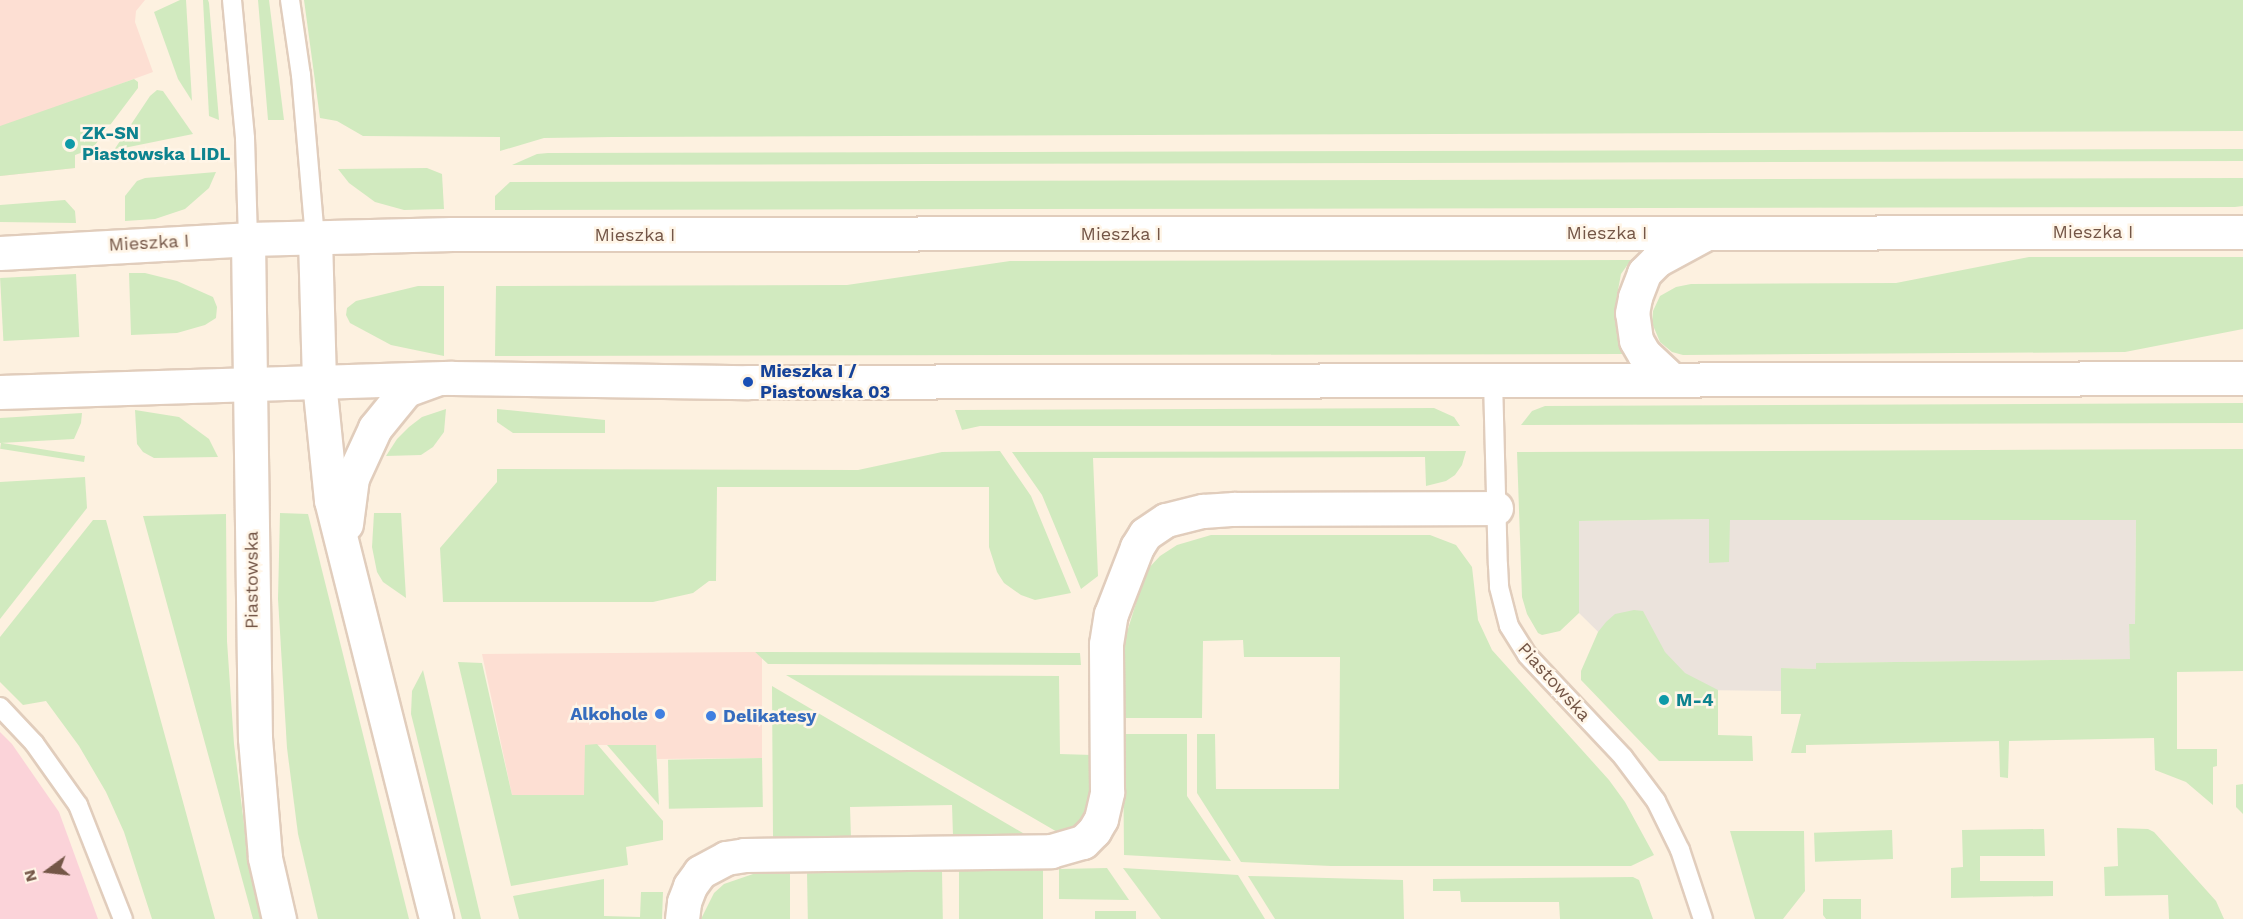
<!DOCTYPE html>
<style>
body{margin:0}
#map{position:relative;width:2243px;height:919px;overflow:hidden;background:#fdf1e0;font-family:"Work Sans",sans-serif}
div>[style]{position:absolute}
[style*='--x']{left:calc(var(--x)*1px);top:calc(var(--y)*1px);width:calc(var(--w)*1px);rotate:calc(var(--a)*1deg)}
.commercial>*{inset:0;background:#fddfd3}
.industrial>*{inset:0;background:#ebe3dc}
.medical>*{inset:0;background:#fbd3d9}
.green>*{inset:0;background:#d1eabf;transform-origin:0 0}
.roads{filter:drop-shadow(2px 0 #e1cdbc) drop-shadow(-2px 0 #e1cdbc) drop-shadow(0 2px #e1cdbc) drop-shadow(0 -2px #e1cdbc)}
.service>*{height:18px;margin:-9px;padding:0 9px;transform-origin:9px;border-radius:9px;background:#fff}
.minor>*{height:33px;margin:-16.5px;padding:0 16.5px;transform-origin:16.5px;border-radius:16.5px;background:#fff}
.tertiary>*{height:33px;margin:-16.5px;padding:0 16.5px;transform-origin:16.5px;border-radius:16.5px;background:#fff}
.dots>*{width:16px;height:16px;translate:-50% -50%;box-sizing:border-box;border:3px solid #fff5e7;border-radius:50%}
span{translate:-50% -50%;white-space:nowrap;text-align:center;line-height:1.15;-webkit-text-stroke:5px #fff5e7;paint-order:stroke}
.culture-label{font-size:18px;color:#0d838f;font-weight:700}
.left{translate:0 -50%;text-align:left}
.street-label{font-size:18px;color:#745647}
.transit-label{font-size:18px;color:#164399;font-weight:700}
.shop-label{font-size:18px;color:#366cbe;font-weight:700}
.right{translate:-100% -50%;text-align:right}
.north{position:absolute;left:18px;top:841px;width:60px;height:60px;-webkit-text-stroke:4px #fff5e7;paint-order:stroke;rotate:255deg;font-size:16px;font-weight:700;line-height:24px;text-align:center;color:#745647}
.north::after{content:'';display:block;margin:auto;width:21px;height:27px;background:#745647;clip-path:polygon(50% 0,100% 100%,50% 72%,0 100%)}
</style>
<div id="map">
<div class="commercial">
<i style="clip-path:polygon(0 0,145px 0,136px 11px,135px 22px,153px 72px,98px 92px,75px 155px,75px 168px,0 176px)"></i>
<i style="clip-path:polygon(755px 652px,762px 658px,762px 758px,657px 759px,656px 745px,585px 745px,585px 795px,512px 795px,482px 654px)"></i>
</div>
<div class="industrial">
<i style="clip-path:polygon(1709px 519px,2136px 520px,2135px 624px,2129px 624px,2131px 659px,1817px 663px,1816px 669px,1781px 668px,1781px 691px,1699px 690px,1646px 679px,1579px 613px,1579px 521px)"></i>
</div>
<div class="medical">
<i style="clip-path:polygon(0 732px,12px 744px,59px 812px,98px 919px,0 919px)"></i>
</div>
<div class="green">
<i style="clip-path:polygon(180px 0,186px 0,192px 101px,178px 79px,154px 12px)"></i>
<i style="clip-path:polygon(203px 0,208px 0,209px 3px,219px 120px,209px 116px)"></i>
<i style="clip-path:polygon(258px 0,269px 0,284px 120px,268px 120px)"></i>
<i style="clip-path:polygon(304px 0,2243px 0,2243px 131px,613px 137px,544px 138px,500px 151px,500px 137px,363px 136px,337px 121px,320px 118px)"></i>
<i style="clip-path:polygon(134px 79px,138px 82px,138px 88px,92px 149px,75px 155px,75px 168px,0 176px,0 126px)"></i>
<i style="clip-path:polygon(157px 90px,163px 91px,193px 134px,114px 150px,150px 96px)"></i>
<i style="clip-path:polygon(2243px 149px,2243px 161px,512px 165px,537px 154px,548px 153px)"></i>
<i style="clip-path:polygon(427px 168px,442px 174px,444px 209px,404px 210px,375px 202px,349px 183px,338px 169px)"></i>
<i style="clip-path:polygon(216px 172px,209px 188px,185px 209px,155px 219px,125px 221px,125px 196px,137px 181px,145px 178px)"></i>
<i style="clip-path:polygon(2243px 178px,2243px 206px,2235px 207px,495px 210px,495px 196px,510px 182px)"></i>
<i style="clip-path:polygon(65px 200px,75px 211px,76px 223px,0 222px,0 205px)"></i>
<i style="clip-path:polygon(2029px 257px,2243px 257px,2243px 329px,2125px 352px,1683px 355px,1672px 352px,1660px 342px,1652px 323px,1653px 311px,1660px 296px,1676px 287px,1691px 284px,1896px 283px)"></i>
<i style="clip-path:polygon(1631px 260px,1621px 274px,1616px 301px,1617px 336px,1623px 354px,495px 356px,496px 286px,847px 285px,1010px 261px)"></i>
<i style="clip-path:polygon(129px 273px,145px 273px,177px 281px,213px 297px,217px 307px,216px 318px,205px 325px,177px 333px,131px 335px)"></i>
<i style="left:76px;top:274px;width:63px;height:76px;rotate:87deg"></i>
<i style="clip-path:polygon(418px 286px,444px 286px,444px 356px,391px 345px,350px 323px,346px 315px,347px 308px,356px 301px)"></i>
<i style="clip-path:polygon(2243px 403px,2243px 423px,1521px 425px,1532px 411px,1545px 406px)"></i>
<i style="clip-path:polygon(1434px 408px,1454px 417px,1460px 426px,980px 426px,962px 430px,955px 410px)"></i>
<i style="clip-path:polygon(446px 409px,444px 432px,433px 447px,421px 455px,386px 456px,397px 439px,409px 427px,422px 417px)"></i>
<i style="clip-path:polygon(497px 409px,605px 420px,605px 433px,513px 433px,497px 422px)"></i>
<i style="clip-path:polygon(135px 410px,179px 417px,209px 439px,218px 457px,154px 458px,143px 452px,137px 444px)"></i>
<i style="clip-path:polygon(82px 413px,81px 423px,74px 439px,0 443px,0 418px)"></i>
<i style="clip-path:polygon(2243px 449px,2243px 671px,2177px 672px,2177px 749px,2217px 749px,2217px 766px,2213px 767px,2213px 805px,2186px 782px,2155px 770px,2154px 738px,2009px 741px,2008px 778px,2000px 777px,1999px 741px,1806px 745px,1806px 753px,1791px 753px,1801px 714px,1781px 714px,1781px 668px,1816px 669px,1816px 663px,2130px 659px,2129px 624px,2135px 624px,2136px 520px,1730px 520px,1729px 562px,1709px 563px,1709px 519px,1579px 521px,1579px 613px,1560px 631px,1542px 635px,1538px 633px,1527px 614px,1522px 597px,1517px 452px)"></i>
<i style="clip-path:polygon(1000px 451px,1031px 496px,1071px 593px,1035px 600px,1021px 595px,1004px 583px,997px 572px,989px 547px,989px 487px,717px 487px,716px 581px,709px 581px,693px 593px,653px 602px,443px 602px,440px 548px,497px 482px,497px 469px,858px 470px,942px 452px)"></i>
<i style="clip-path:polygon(1466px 451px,1462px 465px,1455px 475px,1446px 481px,1426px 486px,1425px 457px,1093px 458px,1098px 576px,1081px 589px,1042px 495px,1012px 452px)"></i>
<i style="left:85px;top:456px;width:6px;height:85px;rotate:99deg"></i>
<i style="clip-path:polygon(85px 477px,87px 508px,0 619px,0 482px)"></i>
<i style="clip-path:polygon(280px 513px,308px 514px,409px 919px,318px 919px,298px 834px,287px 748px,278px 599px)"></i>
<i style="clip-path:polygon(374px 513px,401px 513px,406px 598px,383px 582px,377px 572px,372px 547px)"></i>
<i style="clip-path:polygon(226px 514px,227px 641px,234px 744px,245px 832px,264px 919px,253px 919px,143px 516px)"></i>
<i style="clip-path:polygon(93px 520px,106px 520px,215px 919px,152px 919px,124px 832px,106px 792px,79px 746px,46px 701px,23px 705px,0 682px,0 637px)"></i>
<i style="clip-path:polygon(1211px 535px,1430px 535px,1456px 545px,1472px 567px,1478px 620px,1492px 650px,1609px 780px,1625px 802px,1654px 855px,1631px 866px,1331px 866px,1241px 862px,1197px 793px,1197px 734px,1215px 734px,1216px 789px,1339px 789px,1340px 657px,1244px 657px,1243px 640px,1203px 641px,1202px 718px,1123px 718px,1123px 645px,1146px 571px,1160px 556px,1177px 545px)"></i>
<i style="clip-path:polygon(1634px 610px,1643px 611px,1665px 652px,1685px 673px,1718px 690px,1718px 735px,1752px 736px,1753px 761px,1659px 761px,1581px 680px,1581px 671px,1598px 632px,1606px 622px,1615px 614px)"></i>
<i style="clip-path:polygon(755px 652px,1065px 653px,1080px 653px,1081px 665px,768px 664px)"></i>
<i style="clip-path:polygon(458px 662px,482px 663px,512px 795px,584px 795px,585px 745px,597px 744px,663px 821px,663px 840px,626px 847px,628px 865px,511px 886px)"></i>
<i style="clip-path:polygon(423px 670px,481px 919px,462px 919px,411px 714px,412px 691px)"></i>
<i style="clip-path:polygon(786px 675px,1059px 676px,1060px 754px,1092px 755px,1093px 791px,1089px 806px,1083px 818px,1072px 828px,1059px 833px)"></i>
<i style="clip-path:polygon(772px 686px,1028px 836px,953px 836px,952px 805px,850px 807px,851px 838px,773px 839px)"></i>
<i style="clip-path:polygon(1123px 734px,1187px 734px,1187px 796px,1231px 861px,1124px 855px)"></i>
<i style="clip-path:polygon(607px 745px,656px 745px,659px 805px)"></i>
<i style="left:762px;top:758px;width:49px;height:94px;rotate:89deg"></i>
<i style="clip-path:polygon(2243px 784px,2243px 814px,2236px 807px,2236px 785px)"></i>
<i style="clip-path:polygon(2117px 828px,2148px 829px,2154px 832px,2216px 901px,2224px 919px,2169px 919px,2168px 895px,2105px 896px,2104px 867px,2118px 866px)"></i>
<i style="clip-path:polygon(2044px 829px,2045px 856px,1980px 856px,1980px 881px,2053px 881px,2053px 896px,1951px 898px,1951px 868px,1963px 867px,1962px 830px)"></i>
<i style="left:1892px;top:830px;width:29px;height:78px;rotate:88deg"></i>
<i style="clip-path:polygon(1730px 831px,1804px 831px,1805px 891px,1783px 919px,1755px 919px)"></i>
<i style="clip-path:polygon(1107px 868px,1129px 900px,1059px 899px,1059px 869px)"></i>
<i style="clip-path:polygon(1123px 868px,1238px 875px,1265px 919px,1161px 919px)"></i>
<i style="left:1043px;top:869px;width:50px;height:84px;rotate:90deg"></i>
<i style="left:942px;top:871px;width:48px;height:135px;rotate:89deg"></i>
<i style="clip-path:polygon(790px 873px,790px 919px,701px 919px,714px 893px,724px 884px,753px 874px)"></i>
<i style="clip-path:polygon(1248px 876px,1403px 880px,1404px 919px,1275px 919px)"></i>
<i style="clip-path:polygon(1633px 877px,1639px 880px,1653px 919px,1560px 919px,1559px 902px,1461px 902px,1460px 891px,1433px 891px,1433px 879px)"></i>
<i style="clip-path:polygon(604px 879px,604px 916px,640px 917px,641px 892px,663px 892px,662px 919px,519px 919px,513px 896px)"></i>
<i style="clip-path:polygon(1823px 899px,1861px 899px,1861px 919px,1826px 919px,1823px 915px)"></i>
<i style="left:1095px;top:911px;width:41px;height:8px"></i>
</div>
<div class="roads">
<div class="service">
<i style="--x:232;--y:0;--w:139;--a:84.6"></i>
<i style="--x:245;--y:138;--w:101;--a:88.3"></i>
<i style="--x:290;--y:0;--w:76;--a:81.7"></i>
<i style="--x:301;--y:75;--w:164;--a:85.1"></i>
<i style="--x:1493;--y:380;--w:185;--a:88.5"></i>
<i style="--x:1498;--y:565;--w:22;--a:87"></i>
<i style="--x:1499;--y:587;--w:40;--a:75.6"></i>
<i style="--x:1509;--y:626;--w:34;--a:58"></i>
<i style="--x:1527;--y:655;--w:140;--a:46.7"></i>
<i style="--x:1623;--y:757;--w:55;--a:53.1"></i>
<i style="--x:1656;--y:801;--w:55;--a:63.9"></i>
<i style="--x:1680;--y:850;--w:73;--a:71.6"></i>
<i style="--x:0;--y:707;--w:50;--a:46.6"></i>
<i style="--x:34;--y:743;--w:76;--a:54.6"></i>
<i style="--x:78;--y:805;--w:123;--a:68.5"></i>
</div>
<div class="minor">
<i style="--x:315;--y:238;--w:144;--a:88.4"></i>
<i style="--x:319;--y:382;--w:119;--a:84.2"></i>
<i style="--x:331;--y:500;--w:432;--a:75.9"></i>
<i style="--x:248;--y:239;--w:499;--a:89.2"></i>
<i style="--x:255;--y:738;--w:120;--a:85.2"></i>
<i style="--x:265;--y:858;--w:63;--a:77.1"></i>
<i style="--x:346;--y:524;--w:46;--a:-82.6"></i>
<i style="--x:352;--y:478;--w:55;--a:-65.3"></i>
<i style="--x:375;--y:428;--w:49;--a:-50.8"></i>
<i style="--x:406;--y:390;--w:30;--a:-20"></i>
<i style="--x:682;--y:919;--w:17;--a:-83"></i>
<i style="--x:684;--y:902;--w:17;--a:-69"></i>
<i style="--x:690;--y:886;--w:17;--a:-54"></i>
<i style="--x:700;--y:872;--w:30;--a:-28"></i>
<i style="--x:726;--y:858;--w:18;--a:-9"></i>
<i style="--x:744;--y:855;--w:307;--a:-0.7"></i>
<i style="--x:1051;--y:851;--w:33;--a:-16"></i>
<i style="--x:1083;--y:842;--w:16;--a:-45"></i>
<i style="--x:1094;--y:831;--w:14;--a:-60"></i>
<i style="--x:1101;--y:819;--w:28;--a:-77"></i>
<i style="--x:1107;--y:792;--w:148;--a:-90.4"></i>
<i style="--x:1106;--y:644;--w:30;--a:-81"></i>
<i style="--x:1111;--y:614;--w:72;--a:-68.8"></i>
<i style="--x:1137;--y:547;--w:15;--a:-58"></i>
<i style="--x:1145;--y:534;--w:25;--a:-34"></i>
<i style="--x:1166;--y:520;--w:38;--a:-14"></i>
<i style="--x:1203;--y:511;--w:31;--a:-4"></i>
<i style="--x:1234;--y:509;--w:262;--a:-0.2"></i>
</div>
<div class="tertiary">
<i style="--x:0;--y:253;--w:248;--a:-3.2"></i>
<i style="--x:248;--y:239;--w:204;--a:-1.4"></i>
<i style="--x:452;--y:234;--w:1791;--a:-0.06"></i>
<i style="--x:1672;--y:380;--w:38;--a:-137"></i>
<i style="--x:1644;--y:354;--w:16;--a:-120"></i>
<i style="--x:1636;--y:340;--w:27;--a:-98"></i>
<i style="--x:1632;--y:313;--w:16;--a:-79"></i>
<i style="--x:1635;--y:297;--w:26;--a:-69"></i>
<i style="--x:1644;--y:273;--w:18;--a:-45"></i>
<i style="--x:1657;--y:260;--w:52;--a:-28.5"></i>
<i style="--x:0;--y:392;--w:452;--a:-1.8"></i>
<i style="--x:452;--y:378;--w:296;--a:0.8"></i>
<i style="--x:748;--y:382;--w:1495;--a:-0.15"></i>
</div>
</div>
<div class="dots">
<i style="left:70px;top:144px;background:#0f9aa8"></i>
<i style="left:748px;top:382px;background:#1a4fb4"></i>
<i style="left:1664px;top:700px;background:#0f9aa8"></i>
<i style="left:660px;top:714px;background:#3f7fe0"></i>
<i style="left:711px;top:716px;background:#3f7fe0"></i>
</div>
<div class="culture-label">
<span class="left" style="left:82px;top:144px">ZK-SN<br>Piastowska LIDL</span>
<span class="left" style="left:1676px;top:700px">M-4</span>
</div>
<div class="street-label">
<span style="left:2093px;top:232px">Mieszka I</span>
<span style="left:1607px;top:233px">Mieszka I</span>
<span style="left:1121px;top:234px">Mieszka I</span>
<span style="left:635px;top:235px">Mieszka I</span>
<span style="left:149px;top:243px;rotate:-3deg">Mieszka I</span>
<span style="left:252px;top:580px;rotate:-90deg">Piastowska</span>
<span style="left:1554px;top:682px;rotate:48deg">Piastowska</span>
</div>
<div class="transit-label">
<span class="left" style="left:760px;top:382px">Mieszka I /<br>Piastowska 03</span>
</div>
<div class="shop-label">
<span class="right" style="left:648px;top:714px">Alkohole</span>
<span class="left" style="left:723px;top:716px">Delikatesy</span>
</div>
<div class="north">N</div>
</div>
